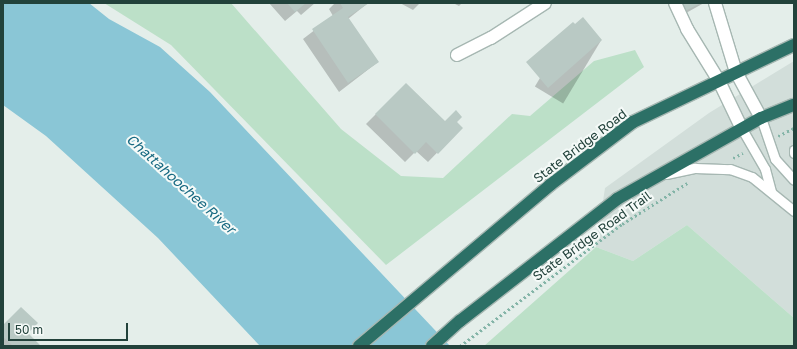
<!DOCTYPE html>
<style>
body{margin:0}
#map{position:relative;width:797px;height:349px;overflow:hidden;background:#e4eeea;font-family:"Golos Text",sans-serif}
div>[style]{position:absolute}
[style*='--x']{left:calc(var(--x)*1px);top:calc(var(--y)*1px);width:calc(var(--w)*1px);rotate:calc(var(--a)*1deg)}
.built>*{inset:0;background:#d2deda}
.green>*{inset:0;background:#bce0c8}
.water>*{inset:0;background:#8ac6d6}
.shadow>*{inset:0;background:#0003;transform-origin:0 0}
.building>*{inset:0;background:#b9c9c4}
.path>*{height:2.5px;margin-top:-1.25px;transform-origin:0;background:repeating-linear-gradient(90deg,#83b4a7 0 2px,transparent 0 5px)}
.roads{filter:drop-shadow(1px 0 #a6b7b2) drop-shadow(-1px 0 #a6b7b2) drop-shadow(0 1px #a6b7b2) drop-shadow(0 -1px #a6b7b2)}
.lane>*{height:9px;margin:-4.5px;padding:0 4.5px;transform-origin:4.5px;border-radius:4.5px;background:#fff}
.street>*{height:12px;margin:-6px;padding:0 6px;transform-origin:6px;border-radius:6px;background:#fff}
.highway>*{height:12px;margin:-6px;padding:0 6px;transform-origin:6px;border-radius:6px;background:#2c7066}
span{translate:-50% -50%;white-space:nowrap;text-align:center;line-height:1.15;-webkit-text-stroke:4px #f5faf8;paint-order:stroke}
.street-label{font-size:13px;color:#22423b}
.water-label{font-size:14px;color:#186a82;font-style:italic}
.frame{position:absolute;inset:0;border:4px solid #22423b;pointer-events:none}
.scale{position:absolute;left:8px;top:323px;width:120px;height:18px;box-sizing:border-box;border:2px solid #22423b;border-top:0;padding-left:5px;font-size:12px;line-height:14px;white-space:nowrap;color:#22423b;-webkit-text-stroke:3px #f5faf8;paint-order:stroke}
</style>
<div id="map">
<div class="built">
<i style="clip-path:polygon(794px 61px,794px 318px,687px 225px,633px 261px,596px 247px,605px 188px,709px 113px)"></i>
</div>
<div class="green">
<i style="clip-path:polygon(104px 3px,231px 3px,341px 129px,401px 176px,443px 178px,512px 114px,530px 116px,594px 61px,635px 50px,644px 67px,386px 265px,171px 45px)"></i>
<i style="clip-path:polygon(687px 225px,794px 318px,794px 346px,484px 346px,596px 247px,633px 261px)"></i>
</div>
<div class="water">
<i style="clip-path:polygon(3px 3px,89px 3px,109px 19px,160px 47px,210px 92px,450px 346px,260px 346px,158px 238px,46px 136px,3px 105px)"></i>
</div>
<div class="shadow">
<i style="clip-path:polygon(269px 3px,315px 3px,301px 15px,297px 11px,285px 21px)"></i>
<i style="clip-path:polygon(335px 3px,368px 3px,348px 19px,378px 62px,339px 92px,303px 39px,333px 16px,329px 9px)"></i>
<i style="clip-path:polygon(400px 3px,420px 3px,413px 10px)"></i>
<i style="clip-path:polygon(453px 3px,462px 3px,459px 6px)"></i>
<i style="clip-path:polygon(675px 3px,704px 3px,677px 18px)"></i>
<i style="left:573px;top:23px;width:33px;height:74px;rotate:31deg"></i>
<i style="clip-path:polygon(406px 84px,445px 122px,461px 128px,428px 162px,416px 151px,405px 162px,366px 124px)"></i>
<i style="clip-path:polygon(3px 326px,27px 333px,40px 346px,3px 346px)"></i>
</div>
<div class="building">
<i style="clip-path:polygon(287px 3px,306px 3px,295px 12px)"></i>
<i style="clip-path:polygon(340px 3px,369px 3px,348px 17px,379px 62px,348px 83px,312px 29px,343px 8px)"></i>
<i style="clip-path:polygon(679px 3px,701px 3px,683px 12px)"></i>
<i style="clip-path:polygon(583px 17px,602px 40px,548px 88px,526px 62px,573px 22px,575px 24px)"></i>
<i style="clip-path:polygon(406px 83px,445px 121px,456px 110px,462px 117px,457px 122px,463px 128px,438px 154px,426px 142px,415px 154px,375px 114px)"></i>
<i style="clip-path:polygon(21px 307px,38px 323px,28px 333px,41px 346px,13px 346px,3px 337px,3px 325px)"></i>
</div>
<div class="path">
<i style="--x:778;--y:136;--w:18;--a:-27"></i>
<i style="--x:733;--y:158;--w:11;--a:-27"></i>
<i style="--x:460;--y:346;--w:203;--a:-37"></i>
<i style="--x:622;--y:224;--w:77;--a:-32.2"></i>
</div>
<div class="roads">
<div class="lane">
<i style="--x:761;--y:118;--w:43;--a:71.1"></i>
<i style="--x:775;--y:159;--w:28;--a:48"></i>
<i style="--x:742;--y:129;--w:46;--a:60.1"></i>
<i style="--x:765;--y:169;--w:24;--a:75"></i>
<i style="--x:794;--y:150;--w:3;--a:90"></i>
<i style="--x:666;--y:174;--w:30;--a:-12"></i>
<i style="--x:695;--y:168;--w:35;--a:2"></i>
<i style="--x:730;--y:169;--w:23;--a:20"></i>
<i style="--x:752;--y:177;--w:54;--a:39"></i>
</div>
<div class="street">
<i style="--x:675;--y:3;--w:29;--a:65"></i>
<i style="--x:687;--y:29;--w:61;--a:58.4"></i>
<i style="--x:719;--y:81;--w:53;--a:64.4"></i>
<i style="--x:715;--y:3;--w:72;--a:73.1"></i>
<i style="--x:736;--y:72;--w:52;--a:61.5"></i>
<i style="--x:457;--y:55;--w:38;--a:-27"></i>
<i style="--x:491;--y:38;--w:64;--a:-32.9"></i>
</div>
<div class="highway">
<i style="--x:359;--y:346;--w:250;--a:-40.1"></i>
<i style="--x:550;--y:185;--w:104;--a:-37.2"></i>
<i style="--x:633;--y:122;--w:178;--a:-25.6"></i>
<i style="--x:432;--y:346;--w:38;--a:-42"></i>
<i style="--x:460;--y:321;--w:199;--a:-37.8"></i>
<i style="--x:617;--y:199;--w:165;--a:-29.4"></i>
<i style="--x:761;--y:118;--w:35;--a:-22"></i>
</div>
</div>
<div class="street-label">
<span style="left:580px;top:146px;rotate:-37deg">State Bridge Road</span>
<span style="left:592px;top:236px;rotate:-36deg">State Bridge Road Trail</span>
</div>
<div class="water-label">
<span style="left:181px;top:184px;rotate:42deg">Chattahoochee River</span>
</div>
<div class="frame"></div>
<div class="scale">50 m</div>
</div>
